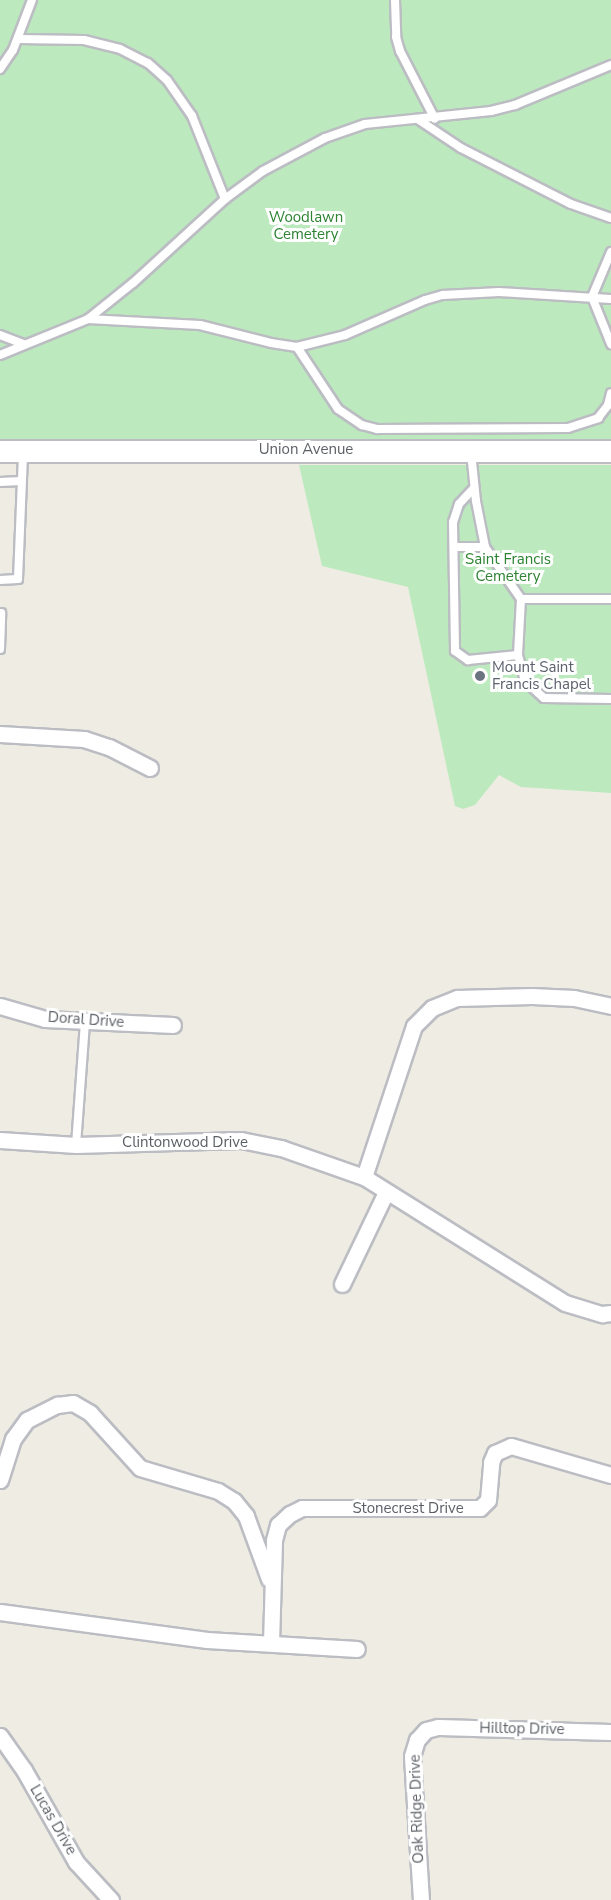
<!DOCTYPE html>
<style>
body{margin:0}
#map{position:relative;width:611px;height:1900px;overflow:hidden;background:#efede3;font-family:"Nunito Sans",sans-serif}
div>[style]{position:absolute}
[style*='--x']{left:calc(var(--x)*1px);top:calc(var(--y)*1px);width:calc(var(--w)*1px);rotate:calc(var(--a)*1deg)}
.green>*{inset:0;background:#bde9be;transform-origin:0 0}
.roads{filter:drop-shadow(2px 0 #bbbdc3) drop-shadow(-2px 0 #bbbdc3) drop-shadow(0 2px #bbbdc3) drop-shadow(0 -2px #bbbdc3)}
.lane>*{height:8px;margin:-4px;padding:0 4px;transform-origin:4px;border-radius:4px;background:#fff}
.street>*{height:15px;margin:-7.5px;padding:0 7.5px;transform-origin:7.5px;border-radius:7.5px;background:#fff}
.secondary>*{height:21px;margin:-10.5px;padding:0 10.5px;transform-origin:10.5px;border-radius:10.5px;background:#fff}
.dots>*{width:16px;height:16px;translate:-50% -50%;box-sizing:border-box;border:3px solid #fff;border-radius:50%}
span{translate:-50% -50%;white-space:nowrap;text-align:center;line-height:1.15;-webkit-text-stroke:6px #fff;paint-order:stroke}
.park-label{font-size:15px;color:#2d8332}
.street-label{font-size:15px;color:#5b5f65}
.worship-label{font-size:15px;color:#5b616d}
.left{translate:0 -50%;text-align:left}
</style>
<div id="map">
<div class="green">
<i style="left:0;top:0;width:611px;height:452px"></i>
<i style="clip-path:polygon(299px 465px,611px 465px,611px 793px,521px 787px,499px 775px,475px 805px,463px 809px,455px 806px,408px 587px,322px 566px)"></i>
</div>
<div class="roads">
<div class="lane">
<i style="--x:395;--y:0;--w:37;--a:88"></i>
<i style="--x:396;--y:37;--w:15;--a:74"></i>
<i style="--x:400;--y:51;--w:76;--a:62.8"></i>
<i style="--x:18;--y:39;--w:66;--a:0.9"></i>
<i style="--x:84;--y:40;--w:37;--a:14"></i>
<i style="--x:120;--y:49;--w:31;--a:27"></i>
<i style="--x:148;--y:63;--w:25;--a:42"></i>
<i style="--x:167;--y:80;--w:44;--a:55.2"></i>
<i style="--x:192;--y:116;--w:89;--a:68.3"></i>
<i style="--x:0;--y:69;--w:23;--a:-56"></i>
<i style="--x:13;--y:50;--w:53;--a:-69.2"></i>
<i style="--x:419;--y:120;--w:50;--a:33.7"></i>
<i style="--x:461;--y:148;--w:123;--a:27"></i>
<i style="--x:571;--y:204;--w:42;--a:19.3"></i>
<i style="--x:611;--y:252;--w:49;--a:112.9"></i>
<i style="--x:592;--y:297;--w:51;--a:68"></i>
<i style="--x:88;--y:319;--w:112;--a:3.1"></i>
<i style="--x:200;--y:325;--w:73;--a:14.2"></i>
<i style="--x:271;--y:343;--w:26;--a:9"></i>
<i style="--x:297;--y:347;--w:49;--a:-14"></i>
<i style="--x:345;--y:335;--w:87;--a:-23.6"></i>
<i style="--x:425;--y:300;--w:19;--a:-16"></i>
<i style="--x:443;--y:295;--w:56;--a:-3.1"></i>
<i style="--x:499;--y:292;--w:112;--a:3.6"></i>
<i style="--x:0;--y:335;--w:25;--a:21"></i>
<i style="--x:297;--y:347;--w:74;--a:56.5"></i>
<i style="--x:338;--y:409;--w:29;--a:34"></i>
<i style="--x:362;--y:425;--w:16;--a:15"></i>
<i style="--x:377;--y:429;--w:191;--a:-0.3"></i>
<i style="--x:568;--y:428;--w:32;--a:-18"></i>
<i style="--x:598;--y:418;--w:16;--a:-52"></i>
<i style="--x:608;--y:405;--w:12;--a:-76"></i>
<i style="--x:0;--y:355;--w:95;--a:-22.2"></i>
<i style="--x:88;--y:319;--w:58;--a:-38.7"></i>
<i style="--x:133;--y:283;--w:125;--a:-42.4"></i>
<i style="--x:225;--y:199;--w:47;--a:-36.4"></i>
<i style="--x:263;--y:171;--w:70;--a:-28"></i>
<i style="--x:325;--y:138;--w:42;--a:-19.3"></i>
<i style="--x:365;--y:124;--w:127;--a:-5.9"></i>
<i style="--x:491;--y:111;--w:25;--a:-14"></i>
<i style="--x:515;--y:105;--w:104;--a:-22.6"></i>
<i style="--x:471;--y:452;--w:49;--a:84.2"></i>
<i style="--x:476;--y:501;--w:47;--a:78.9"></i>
<i style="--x:485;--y:547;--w:63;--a:55.3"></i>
<i style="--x:521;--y:599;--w:90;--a:0"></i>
<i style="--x:0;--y:482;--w:21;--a:-3"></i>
<i style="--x:474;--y:488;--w:22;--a:133"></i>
<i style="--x:459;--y:504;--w:19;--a:108"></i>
<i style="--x:453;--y:522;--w:129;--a:89.1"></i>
<i style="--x:455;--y:651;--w:16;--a:35"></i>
<i style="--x:468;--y:660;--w:50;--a:-5.7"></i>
<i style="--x:454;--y:547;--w:31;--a:0"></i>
<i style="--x:0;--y:580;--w:18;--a:-3"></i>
<i style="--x:18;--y:579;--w:127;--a:-87.7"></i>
<i style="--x:521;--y:599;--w:56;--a:93.1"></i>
<i style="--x:518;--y:655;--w:27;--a:75"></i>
<i style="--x:525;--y:681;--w:25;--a:42"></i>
<i style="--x:544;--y:698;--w:67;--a:0.9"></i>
<i style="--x:0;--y:649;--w:36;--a:-88"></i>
<i style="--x:76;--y:1145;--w:124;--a:-85.8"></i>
</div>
<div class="street">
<i style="--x:0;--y:734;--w:84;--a:3.4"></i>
<i style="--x:84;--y:739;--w:26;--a:18"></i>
<i style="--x:109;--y:747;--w:46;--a:27.1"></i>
<i style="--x:0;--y:1006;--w:47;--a:16.1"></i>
<i style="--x:45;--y:1019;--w:128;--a:2.7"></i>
<i style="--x:0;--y:1140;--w:76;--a:3.8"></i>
<i style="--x:76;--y:1145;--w:165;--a:-1.7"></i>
<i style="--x:241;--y:1140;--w:41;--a:11.3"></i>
<i style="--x:281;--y:1148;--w:88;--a:19.3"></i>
<i style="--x:364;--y:1177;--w:237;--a:32.1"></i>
<i style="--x:565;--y:1303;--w:39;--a:17"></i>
<i style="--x:602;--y:1314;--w:9;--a:-6"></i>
<i style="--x:364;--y:1177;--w:159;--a:-71.7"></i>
<i style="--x:414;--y:1026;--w:25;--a:-45"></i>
<i style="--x:432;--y:1008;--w:27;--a:-22"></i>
<i style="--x:457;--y:998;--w:75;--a:-1.5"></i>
<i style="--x:532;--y:996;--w:42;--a:2.7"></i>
<i style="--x:574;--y:998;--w:38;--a:12"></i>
<i style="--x:342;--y:1284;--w:102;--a:-64.4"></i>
<i style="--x:0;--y:1480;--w:43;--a:-72.4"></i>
<i style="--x:13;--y:1439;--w:24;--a:-54"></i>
<i style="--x:27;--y:1420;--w:34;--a:-27"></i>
<i style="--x:57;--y:1405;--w:16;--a:-7"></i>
<i style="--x:73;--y:1403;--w:20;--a:30"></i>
<i style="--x:90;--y:1413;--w:74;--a:47.7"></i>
<i style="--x:140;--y:1468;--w:81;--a:16.4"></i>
<i style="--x:218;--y:1491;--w:19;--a:32"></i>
<i style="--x:234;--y:1501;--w:19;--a:51"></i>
<i style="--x:246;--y:1516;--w:67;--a:69.9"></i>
<i style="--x:0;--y:1612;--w:209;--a:7.7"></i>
<i style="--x:207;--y:1640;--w:150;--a:3.4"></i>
<i style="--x:271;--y:1643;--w:103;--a:-88.3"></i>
<i style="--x:274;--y:1540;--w:16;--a:-75"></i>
<i style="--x:278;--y:1525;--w:16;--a:-43"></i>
<i style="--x:290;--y:1514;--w:13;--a:-27"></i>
<i style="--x:302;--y:1508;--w:178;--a:0"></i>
<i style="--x:480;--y:1508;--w:11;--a:-45"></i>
<i style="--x:488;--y:1500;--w:38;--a:-85"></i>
<i style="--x:491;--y:1462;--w:10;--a:-66"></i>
<i style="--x:495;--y:1453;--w:17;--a:-24"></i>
<i style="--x:511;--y:1446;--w:104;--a:16.2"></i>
<i style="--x:0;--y:1736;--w:42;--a:54.8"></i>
<i style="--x:24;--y:1770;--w:106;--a:60.5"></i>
<i style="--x:76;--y:1862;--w:52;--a:47.4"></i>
<i style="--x:421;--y:1900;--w:144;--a:-93.6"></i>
<i style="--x:412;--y:1756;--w:17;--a:-73"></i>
<i style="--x:417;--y:1740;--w:13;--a:-48"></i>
<i style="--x:426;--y:1730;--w:12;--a:-14"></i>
<i style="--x:438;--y:1727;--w:173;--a:1.7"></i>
</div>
<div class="secondary">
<i style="--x:0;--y:451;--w:611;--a:0"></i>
</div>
</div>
<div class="dots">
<i style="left:480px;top:676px;background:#6b7280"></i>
</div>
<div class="park-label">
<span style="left:306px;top:226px">Woodlawn<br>Cemetery</span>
<span style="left:508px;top:568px">Saint Francis<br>Cemetery</span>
</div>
<div class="street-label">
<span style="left:306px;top:450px">Union Avenue</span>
<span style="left:86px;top:1020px;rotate:4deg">Doral Drive</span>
<span style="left:185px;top:1143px">Clintonwood Drive</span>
<span style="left:408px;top:1509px">Stonecrest Drive</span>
<span style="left:522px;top:1729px;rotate:1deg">Hilltop Drive</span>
<span style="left:417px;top:1809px;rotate:-92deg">Oak Ridge Drive</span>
<span style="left:53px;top:1820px;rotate:60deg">Lucas Drive</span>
</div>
<div class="worship-label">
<span class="left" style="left:492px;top:676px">Mount Saint<br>Francis Chapel</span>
</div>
</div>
